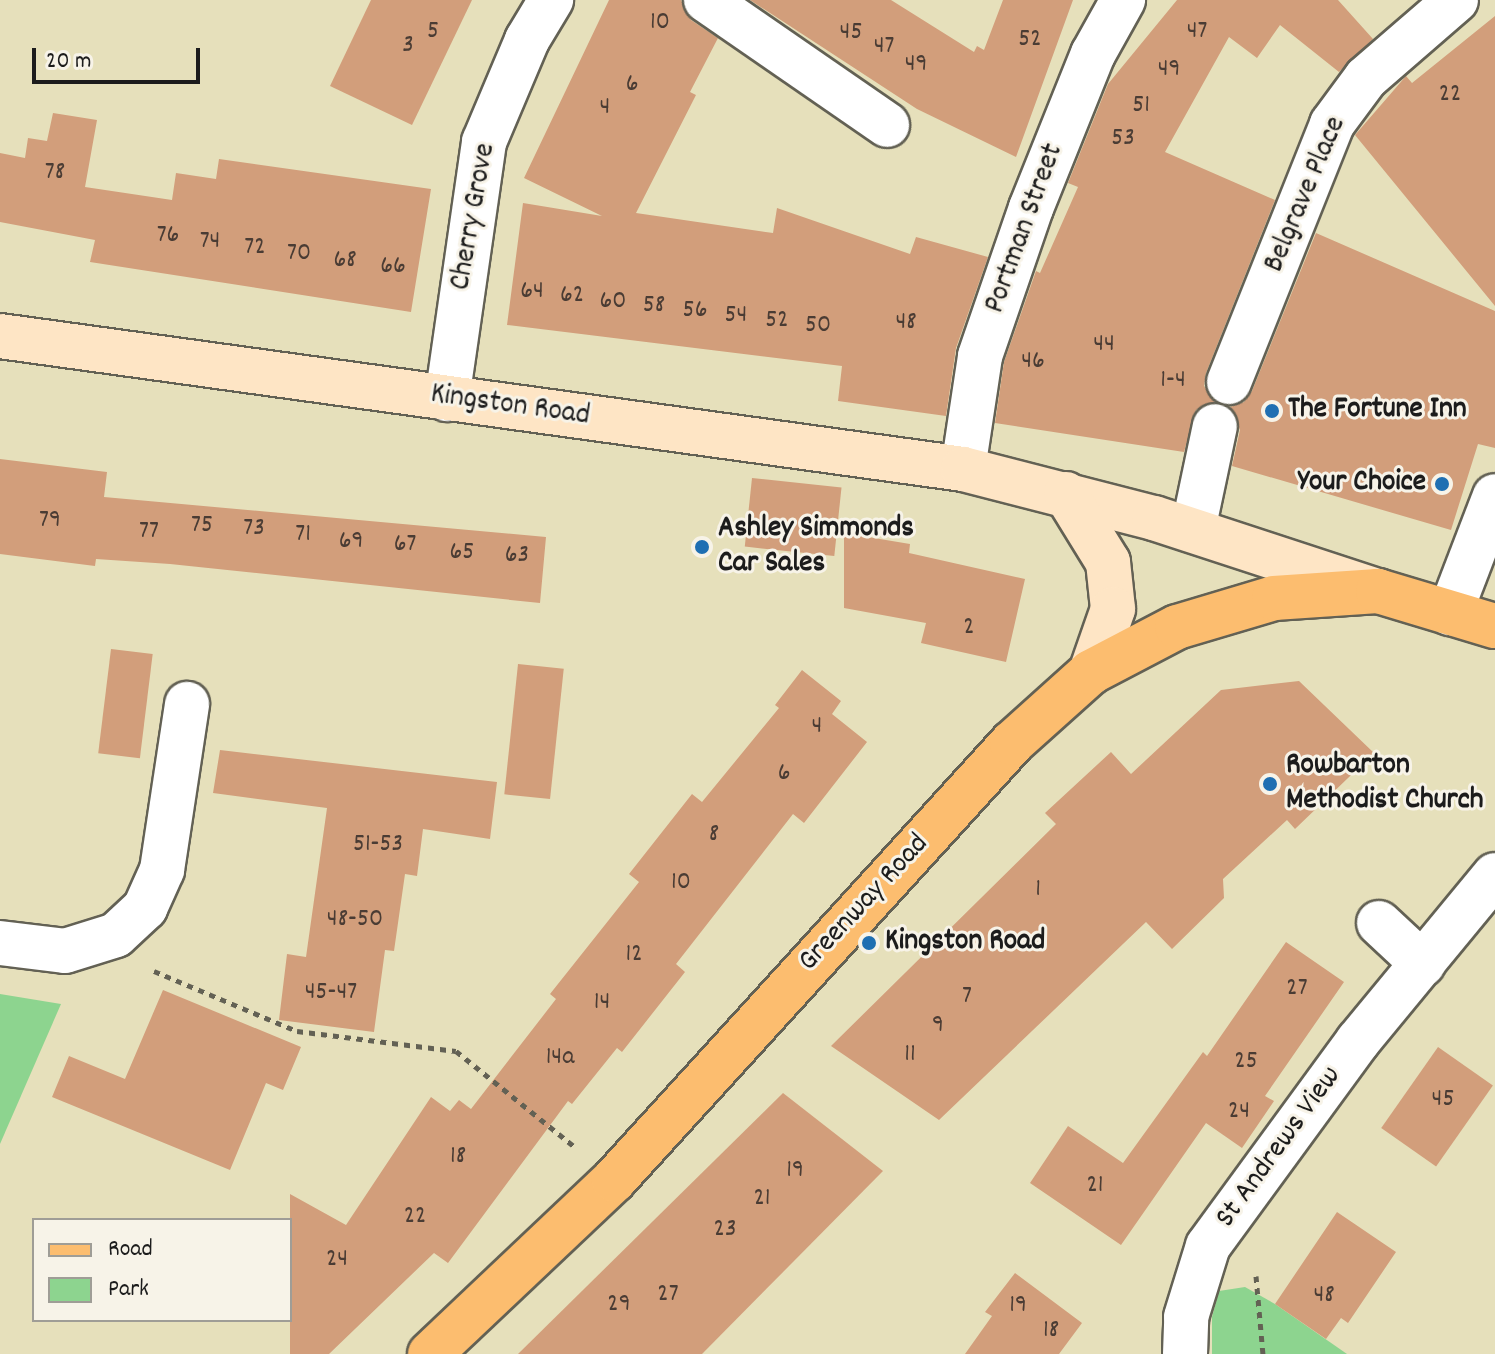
<!DOCTYPE html>
<style>
body{margin:0}
#map{position:relative;width:1495px;height:1354px;overflow:hidden;background:#e6e0bb;font-family:Dekko,sans-serif}
div>[style]{position:absolute}
[style*='--x']{left:calc(var(--x)*1px);top:calc(var(--y)*1px);width:calc(var(--w)*1px);rotate:calc(var(--a)*1deg)}
.green>*{inset:0;background:#8dd48f}
.building>*{inset:0;background:#d29e7b;transform-origin:0 0}
.path>*{height:5px;margin-top:-2.5px;transform-origin:0;background:repeating-linear-gradient(90deg,#636154 0 6px,transparent 0 12px)}
.roads{filter:drop-shadow(2px 0 #636154) drop-shadow(-2px 0 #636154) drop-shadow(0 2px #636154) drop-shadow(0 -2px #636154)}
.street>*{height:44px;margin:-22px;padding:0 22px;transform-origin:22px;border-radius:22px;background:#fff}
.secondary>*{height:44px;margin:-22px;padding:0 22px;transform-origin:22px;border-radius:22px;background:#fee5c5}
.primary>*{height:44px;margin:-22px;padding:0 22px;transform-origin:22px;border-radius:22px;background:#fcbd6f}
.dots>*{width:22px;height:22px;translate:-50% -50%;box-sizing:border-box;border:4px solid #f7f3e8;border-radius:50%}
span{translate:-50% -50%;white-space:nowrap;text-align:center;line-height:1.15;-webkit-text-stroke:6px #f7f3e8;paint-order:stroke}
.number-label{font-size:26px;color:#4a3c34}
.number-label span{-webkit-text-stroke-width:0}
.street-label{font-size:30px;color:#1c1c1c}
.poi-label{font-size:30px;color:#1c1c1c;font-weight:700}
.left{translate:0 -50%;text-align:left}
.right{translate:-100% -50%;text-align:right}
.legend{position:absolute;left:32px;top:1218px;width:260px;height:104px;box-sizing:border-box;background:#f7f3e8;border:2px solid #9f9d96;margin:0;padding:10px 14px;list-style:none;font-size:24px;color:#1c1c1c}
.legend li{display:flex;align-items:center;gap:16px;height:40px}
.legend b{width:40px;border:2px solid #9f9d96}
.scale{position:absolute;left:32px;top:48px;width:168px;height:36px;box-sizing:border-box;border:4px solid #1c1c1c;border-top:0;padding-left:10px;font-size:24px;line-height:28px;white-space:nowrap;color:#1c1c1c;-webkit-text-stroke:6px #f7f3e8;paint-order:stroke}
</style>
<div id="map">
<div class="green">
<i style="clip-path:polygon(0 994px,61px 1004px,0 1144px)"></i>
<i style="clip-path:polygon(1245px 1287px,1275px 1304px,1347px 1354px,1212px 1354px,1212px 1317px,1219px 1291px)"></i>
</div>
<div class="building">
<i style="clip-path:polygon(371px 0,472px 0,412px 125px,330px 86px)"></i>
<i style="clip-path:polygon(609px 0,681px 0,691px 20px,718px 38px,690px 92px,696px 95px,636px 213px,773px 233px,777px 208px,910px 254px,916px 237px,988px 257px,956px 348px,946px 416px,838px 401px,842px 366px,507px 325px,523px 203px,602px 216px,524px 178px)"></i>
<i style="clip-path:polygon(750px 0,891px 0,974px 52px,977px 46px,984px 50px,1003px 0,1073px 0,1016px 157px,917px 109px)"></i>
<i style="clip-path:polygon(1177px 0,1338px 0,1373px 39px,1339px 72px,1280px 25px,1257px 58px,1229px 37px,1165px 152px,1275px 200px,1206px 373px,1204px 386px,1215px 402px,1196px 410px,1184px 452px,995px 423px,1004px 362px,1036px 271px,1040px 273px,1078px 187px,1068px 183px,1108px 84px)"></i>
<i style="clip-path:polygon(1495px 16px,1495px 306px,1355px 135px,1406px 76px,1412px 83px)"></i>
<i style="clip-path:polygon(53px 113px,97px 120px,85px 187px,172px 200px,176px 173px,216px 179px,219px 159px,431px 189px,411px 312px,90px 262px,95px 240px,0 222px,0 153px,25px 158px,28px 138px,47px 141px)"></i>
<i style="clip-path:polygon(1316px 233px,1495px 311px,1495px 448px,1478px 444px,1451px 530px,1232px 466px,1240px 430px,1230px 407px,1244px 402px,1252px 391px)"></i>
<i style="clip-path:polygon(0 459px,107px 472px,104px 497px,546px 537px,540px 603px,170px 564px,96px 559px,95px 566px,0 554px)"></i>
<i style="left:752px;top:478px;width:90px;height:69px;rotate:6deg"></i>
<i style="clip-path:polygon(844px 533px,910px 544px,909px 553px,1025px 579px,1006px 662px,921px 643px,926px 623px,844px 608px)"></i>
<i style="left:111px;top:649px;width:42px;height:105px;rotate:7deg"></i>
<i style="left:518px;top:664px;width:46px;height:131px;rotate:6deg"></i>
<i style="clip-path:polygon(802px 670px,841px 701px,832px 714px,867px 742px,804px 823px,793px 814px,676px 964px,685px 972px,622px 1052px,617px 1048px,572px 1104px,568px 1101px,448px 1263px,434px 1253px,329px 1354px,290px 1354px,290px 1194px,346px 1225px,431px 1097px,450px 1111px,459px 1100px,471px 1109px,556px 999px,550px 994px,639px 882px,629px 874px,692px 794px,702px 802px,779px 708px,775px 705px)"></i>
<i style="clip-path:polygon(1299px 681px,1374px 753px,1295px 829px,1287px 820px,1223px 879px,1224px 898px,1172px 949px,1146px 922px,939px 1120px,831px 1046px,1056px 824px,1045px 813px,1111px 752px,1131px 774px,1221px 690px)"></i>
<i style="clip-path:polygon(220px 750px,497px 782px,490px 839px,423px 829px,417px 876px,405px 874px,394px 951px,385px 950px,374px 1032px,279px 1020px,287px 954px,306px 957px,327px 808px,213px 793px)"></i>
<i style="clip-path:polygon(1286px 942px,1344px 982px,1265px 1096px,1274px 1101px,1242px 1148px,1206px 1123px,1121px 1245px,1030px 1183px,1068px 1126px,1123px 1163px,1203px 1052px,1207px 1056px)"></i>
<i style="clip-path:polygon(163px 990px,301px 1047px,283px 1090px,266px 1083px,230px 1170px,52px 1097px,69px 1056px,125px 1079px)"></i>
<i style="left:1438px;top:1047px;width:67px;height:99px;rotate:35deg"></i>
<i style="clip-path:polygon(783px 1093px,883px 1171px,702px 1354px,518px 1354px)"></i>
<i style="clip-path:polygon(1337px 1212px,1396px 1252px,1348px 1323px,1341px 1318px,1326px 1339px,1275px 1304px)"></i>
<i style="clip-path:polygon(1015px 1273px,1082px 1323px,1059px 1354px,965px 1354px,992px 1316px,985px 1312px)"></i>
</div>
<div class="path">
<i style="--x:154;--y:971;--w:155;--a:22.8"></i>
<i style="--x:297;--y:1031;--w:160;--a:7.2"></i>
<i style="--x:456;--y:1051;--w:154;--a:38.9"></i>
<i style="--x:1256;--y:1276;--w:78;--a:84.9"></i>
</div>
<div class="roads">
<div class="street">
<i style="--x:706;--y:0;--w:220;--a:34.6"></i>
<i style="--x:1229;--y:382;--w:278;--a:-68.2"></i>
<i style="--x:1332;--y:124;--w:57;--a:-53.5"></i>
<i style="--x:1366;--y:78;--w:119;--a:-40.9"></i>
<i style="--x:447;--y:399;--w:260;--a:-81.8"></i>
<i style="--x:484;--y:142;--w:111;--a:-67.1"></i>
<i style="--x:527;--y:40;--w:47;--a:-59"></i>
<i style="--x:963;--y:469;--w:114;--a:-81.4"></i>
<i style="--x:980;--y:356;--w:157;--a:-71"></i>
<i style="--x:1031;--y:208;--w:166;--a:-68.1"></i>
<i style="--x:1093;--y:54;--w:62;--a:-60.9"></i>
<i style="--x:1193;--y:530;--w:106;--a:-78.1"></i>
<i style="--x:1450;--y:613;--w:125;--a:-69"></i>
<i style="--x:1379;--y:923;--w:60;--a:43"></i>
<i style="--x:0;--y:943;--w:65;--a:7"></i>
<i style="--x:65;--y:951;--w:53;--a:-17.4"></i>
<i style="--x:116;--y:935;--w:40;--a:-43"></i>
<i style="--x:145;--y:908;--w:42;--a:-65.9"></i>
<i style="--x:162;--y:870;--w:168;--a:-81.4"></i>
<i style="--x:1185;--y:1354;--w:37;--a:-88"></i>
<i style="--x:1186;--y:1317;--w:74;--a:-72.8"></i>
<i style="--x:1208;--y:1246;--w:254;--a:-53.8"></i>
<i style="--x:1358;--y:1041;--w:215;--a:-50.5"></i>
</div>
<div class="secondary">
<i style="--x:0;--y:336;--w:972;--a:7.86"></i>
<i style="--x:963;--y:469;--w:197;--a:14.4"></i>
<i style="--x:1154;--y:518;--w:236;--a:18.1"></i>
<i style="--x:1066;--y:494;--w:80;--a:58.3"></i>
<i style="--x:1108;--y:562;--w:47;--a:83.9"></i>
<i style="--x:1113;--y:609;--w:67;--a:109.2"></i>
</div>
<div class="primary">
<i style="--x:430;--y:1354;--w:253;--a:-43.4"></i>
<i style="--x:614;--y:1180;--w:591;--a:-47.67"></i>
<i style="--x:1012;--y:743;--w:106;--a:-41.9"></i>
<i style="--x:1091;--y:672;--w:97;--a:-27.6"></i>
<i style="--x:1177;--y:627;--w:101;--a:-16.6"></i>
<i style="--x:1274;--y:598;--w:104;--a:-3.9"></i>
<i style="--x:1378;--y:591;--w:122;--a:16.7"></i>
</div>
</div>
<div class="dots">
<i style="left:1272px;top:411px;background:#1f6fb2"></i>
<i style="left:1442px;top:484px;background:#1f6fb2"></i>
<i style="left:702px;top:547px;background:#1f6fb2"></i>
<i style="left:1270px;top:784px;background:#1f6fb2"></i>
<i style="left:869px;top:943px;background:#1f6fb2"></i>
</div>
<div class="number-label">
<span style="left:660px;top:23px">10</span>
<span style="left:433px;top:32px">5</span>
<span style="left:1197px;top:32px">47</span>
<span style="left:851px;top:33px">45</span>
<span style="left:1030px;top:40px">52</span>
<span style="left:408px;top:46px">3</span>
<span style="left:884px;top:47px">47</span>
<span style="left:916px;top:65px">49</span>
<span style="left:1169px;top:70px">49</span>
<span style="left:632px;top:85px">6</span>
<span style="left:1450px;top:95px">22</span>
<span style="left:1141px;top:106px">51</span>
<span style="left:605px;top:108px">4</span>
<span style="left:1123px;top:139px">53</span>
<span style="left:55px;top:173px">78</span>
<span style="left:168px;top:236px">76</span>
<span style="left:210px;top:242px">74</span>
<span style="left:255px;top:248px">72</span>
<span style="left:299px;top:254px">70</span>
<span style="left:345px;top:261px">68</span>
<span style="left:393px;top:267px">66</span>
<span style="left:532px;top:292px">64</span>
<span style="left:572px;top:296px">62</span>
<span style="left:613px;top:302px">60</span>
<span style="left:654px;top:306px">58</span>
<span style="left:695px;top:311px">56</span>
<span style="left:736px;top:316px">54</span>
<span style="left:777px;top:321px">52</span>
<span style="left:906px;top:323px">48</span>
<span style="left:818px;top:326px">50</span>
<span style="left:1104px;top:345px">44</span>
<span style="left:1033px;top:362px">46</span>
<span style="left:1173px;top:381px">1-4</span>
<span style="left:50px;top:521px">79</span>
<span style="left:202px;top:526px">75</span>
<span style="left:254px;top:529px">73</span>
<span style="left:149px;top:532px">77</span>
<span style="left:303px;top:535px">71</span>
<span style="left:351px;top:542px">69</span>
<span style="left:405px;top:545px">67</span>
<span style="left:462px;top:553px">65</span>
<span style="left:517px;top:556px">63</span>
<span style="left:969px;top:628px">2</span>
<span style="left:817px;top:727px">4</span>
<span style="left:784px;top:774px">6</span>
<span style="left:714px;top:835px">8</span>
<span style="left:378px;top:845px">51-53</span>
<span style="left:681px;top:883px">10</span>
<span style="left:1038px;top:890px">1</span>
<span style="left:355px;top:920px">48-50</span>
<span style="left:634px;top:955px">12</span>
<span style="left:1297px;top:989px">27</span>
<span style="left:331px;top:993px">45-47</span>
<span style="left:967px;top:997px">7</span>
<span style="left:602px;top:1003px">14</span>
<span style="left:938px;top:1026px">9</span>
<span style="left:910px;top:1055px">11</span>
<span style="left:560px;top:1058px">14a</span>
<span style="left:1246px;top:1062px">25</span>
<span style="left:1443px;top:1100px">45</span>
<span style="left:1239px;top:1112px">24</span>
<span style="left:458px;top:1157px">18</span>
<span style="left:795px;top:1171px">19</span>
<span style="left:1095px;top:1186px">21</span>
<span style="left:762px;top:1199px">21</span>
<span style="left:415px;top:1217px">22</span>
<span style="left:725px;top:1230px">23</span>
<span style="left:337px;top:1260px">24</span>
<span style="left:668px;top:1295px">27</span>
<span style="left:1324px;top:1296px">48</span>
<span style="left:619px;top:1305px">29</span>
<span style="left:1018px;top:1306px">19</span>
<span style="left:1051px;top:1331px">18</span>
</div>
<div class="street-label">
<span style="left:1307px;top:195px;rotate:-67deg">Belgrave Place</span>
<span style="left:475px;top:217px;rotate:-80deg">Cherry Grove</span>
<span style="left:1026px;top:229px;rotate:-70deg">Portman Street</span>
<span style="left:510px;top:407px;rotate:8deg">Kingston Road</span>
<span style="left:865px;top:904px;rotate:-47deg">Greenway Road</span>
<span style="left:1280px;top:1148px;rotate:-54deg">St Andrews View</span>
</div>
<div class="poi-label">
<span class="left" style="left:1288px;top:411px">The Fortune Inn</span>
<span class="right" style="left:1426px;top:484px">Your Choice</span>
<span class="left" style="left:718px;top:547px">Ashley Simmonds<br>Car Sales</span>
<span class="left" style="left:1286px;top:784px">Rowbarton<br>Methodist Church</span>
<span class="left" style="left:885px;top:943px">Kingston Road</span>
</div>
<ul class="legend">
<li><b style="height:10px;background:#fcbd6f"></b>Road</li>
<li><b style="height:22px;background:#8dd48f"></b>Park</li>
</ul>
<div class="scale">20 m</div>
</div>
